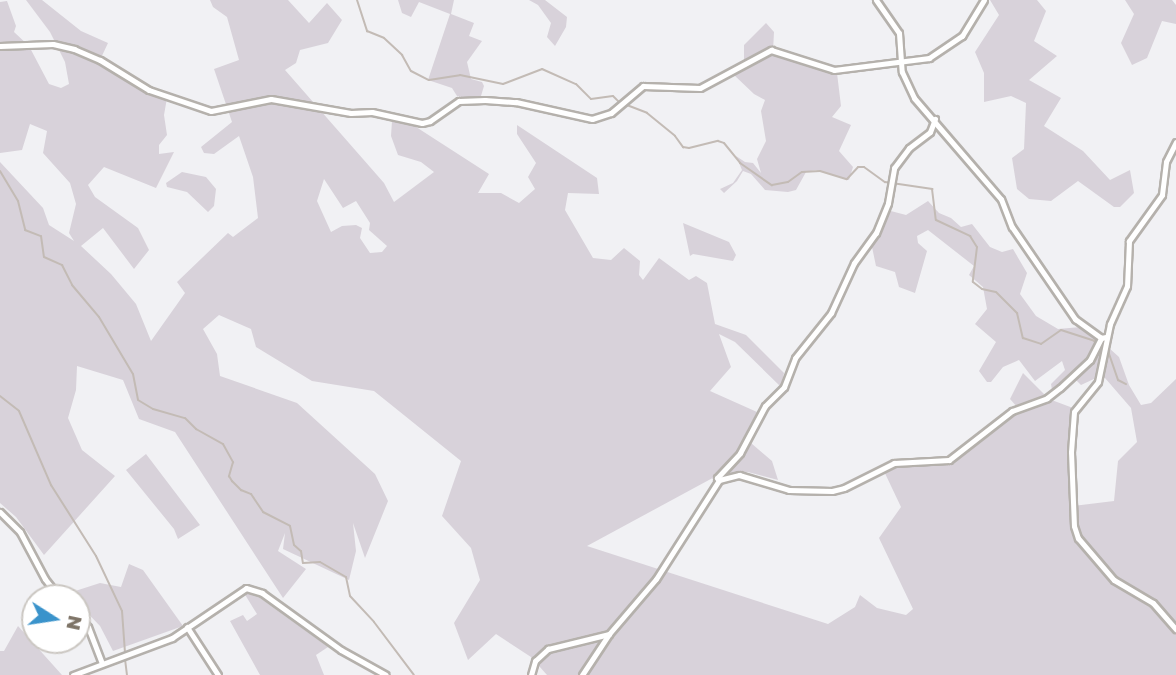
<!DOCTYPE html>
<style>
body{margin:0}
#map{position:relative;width:1176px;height:675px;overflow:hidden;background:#f1f1f4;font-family:"Golos Text",sans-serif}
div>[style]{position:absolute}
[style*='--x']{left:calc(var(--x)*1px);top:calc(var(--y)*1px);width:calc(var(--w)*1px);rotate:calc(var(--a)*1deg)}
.green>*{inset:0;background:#d8d2da}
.stream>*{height:2px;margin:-1px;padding:0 1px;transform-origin:1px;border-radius:1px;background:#c3bbb5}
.roads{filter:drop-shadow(2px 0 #b5b1ac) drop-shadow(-2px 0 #b5b1ac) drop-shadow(0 2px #b5b1ac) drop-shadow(0 -2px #b5b1ac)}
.secondary>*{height:5px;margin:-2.5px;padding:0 2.5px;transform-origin:2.5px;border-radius:2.5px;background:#fff}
span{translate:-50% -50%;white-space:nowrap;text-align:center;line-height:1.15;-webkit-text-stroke:7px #fff;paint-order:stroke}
.north{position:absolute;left:21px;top:584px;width:70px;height:70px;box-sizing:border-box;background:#fff;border:2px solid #cbc7c2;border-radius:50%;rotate:102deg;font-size:19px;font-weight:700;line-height:28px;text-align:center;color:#7e7467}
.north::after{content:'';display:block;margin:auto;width:24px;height:32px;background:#3a93cb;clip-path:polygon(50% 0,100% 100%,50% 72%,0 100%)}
</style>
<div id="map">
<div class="green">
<i style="clip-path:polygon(evenodd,26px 0,42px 0,81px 31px,108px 43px,100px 60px,167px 98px,164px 115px,167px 135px,159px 145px,159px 154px,174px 152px,156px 188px,104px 167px,88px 185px,95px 197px,138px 228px,149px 250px,134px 269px,103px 228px,81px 246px,111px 274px,136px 304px,151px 341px,185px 293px,177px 282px,228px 233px,233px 237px,258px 218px,253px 177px,239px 136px,214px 154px,204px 153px,201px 147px,232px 122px,214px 69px,239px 60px,227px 17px,213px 7px,210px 0,288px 0,309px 23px,327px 3px,342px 20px,328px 43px,300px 50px,296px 63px,285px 70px,384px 183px,394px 202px,434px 172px,421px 162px,398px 155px,391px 136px,392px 121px,413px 125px,489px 174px,478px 193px,501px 193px,519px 203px,535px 189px,528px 177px,536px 163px,517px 134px,517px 125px,597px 178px,599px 194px,568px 193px,565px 210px,593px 258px,611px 260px,624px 248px,640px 261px,639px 275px,643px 280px,659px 258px,689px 280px,696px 276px,707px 283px,715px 324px,746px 335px,784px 373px,781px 387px,735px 342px,719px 334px,731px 367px,710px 391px,757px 412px,744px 437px,772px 461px,778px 480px,748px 472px,720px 474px,587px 546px,828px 624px,855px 607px,860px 595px,877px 608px,906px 615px,913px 609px,879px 538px,901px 507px,882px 467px,941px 462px,1018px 408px,1010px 399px,1023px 373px,1049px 399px,1073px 408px,1073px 506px,1114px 501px,1118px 461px,1137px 442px,1131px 408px,1105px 378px,1096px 378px,1081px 385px,1070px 374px,1052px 390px,1051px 384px,1065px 370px,1062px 361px,1035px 381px,1019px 360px,1003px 367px,991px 382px,987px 382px,979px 371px,996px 342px,975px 324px,987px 309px,983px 287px,969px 275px,974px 266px,928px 230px,917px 236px,918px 243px,927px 251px,915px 293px,899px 287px,895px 272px,876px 266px,872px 247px,887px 210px,906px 215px,928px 201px,939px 213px,951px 218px,961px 227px,972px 224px,990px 247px,1002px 252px,1013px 249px,1027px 273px,1020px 294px,1036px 316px,1058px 329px,1081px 327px,1089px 330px,1119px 357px,1129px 385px,1141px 405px,1151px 403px,1176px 379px,1176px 675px,547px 675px,531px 657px,496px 634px,468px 660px,454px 623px,480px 580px,471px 548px,442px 516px,461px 461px,374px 391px,312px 381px,256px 347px,251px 329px,219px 315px,203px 329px,217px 354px,220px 376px,297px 403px,375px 474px,388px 501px,365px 558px,353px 523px,356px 551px,349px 580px,283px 549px,285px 533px,278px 551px,306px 569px,283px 598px,175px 432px,139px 419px,123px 380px,77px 366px,76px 390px,68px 418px,82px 450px,115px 476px,44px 555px,16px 517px,0 503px,0 162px,43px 208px,49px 225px,74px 241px,69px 233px,76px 204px,70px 183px,43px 153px,47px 131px,30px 124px,22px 150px,0 153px,0 2px,7px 1px,16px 26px,14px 32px,29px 46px,49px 84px,61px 88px,69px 84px,65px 62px,50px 32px,26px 0,324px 179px,343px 208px,356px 201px,370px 223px,369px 230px,387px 246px,382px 252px,370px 253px,360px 238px,362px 228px,356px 225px,342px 226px,331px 232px,317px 201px,324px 179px)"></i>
<i style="clip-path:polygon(398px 0,454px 0,451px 14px,474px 23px,469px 36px,482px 41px,467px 62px,471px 79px,482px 82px,484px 86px,481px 96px,469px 99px,457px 96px,452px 88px,428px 80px,450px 14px,419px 2px,411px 17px,402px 13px)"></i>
<i style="clip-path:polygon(529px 0,545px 0,567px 17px,566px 27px,555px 46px,547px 37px,551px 23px,538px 5px)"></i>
<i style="clip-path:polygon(990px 0,1037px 0,1046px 11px,1034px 41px,1057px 56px,1029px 80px,1061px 98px,1044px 126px,1083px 151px,1110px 180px,1130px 170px,1134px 193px,1120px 207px,1114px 207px,1078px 181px,1051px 201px,1029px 199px,1017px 189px,1012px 158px,1024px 149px,1026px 103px,1011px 96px,984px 102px,984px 73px,975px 52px,999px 15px)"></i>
<i style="clip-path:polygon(1125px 0,1172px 0,1176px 5px,1176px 24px,1162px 21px,1147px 58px,1132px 65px,1121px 43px,1134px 14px)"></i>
<i style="clip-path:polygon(766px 23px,774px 32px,773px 52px,837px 73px,841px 106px,832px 117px,851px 125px,839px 151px,853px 167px,849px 180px,816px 170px,806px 172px,796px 190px,788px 192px,765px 190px,751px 174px,743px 171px,737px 181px,724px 193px,720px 189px,733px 183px,742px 170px,736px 156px,745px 162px,753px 163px,761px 173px,757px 159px,766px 141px,761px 111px,765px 100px,754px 94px,733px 74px,744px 63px,744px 45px)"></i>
<i style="clip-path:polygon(182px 172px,206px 177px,216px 189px,214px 206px,208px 212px,187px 192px,167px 187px,166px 183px)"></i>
<i style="clip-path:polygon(683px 223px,729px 242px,736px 255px,733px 261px,693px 254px,690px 256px)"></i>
<i style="clip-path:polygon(146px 454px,200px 525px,178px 539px,174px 529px,126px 470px)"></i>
<i style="clip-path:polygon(129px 564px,143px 570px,183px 626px,113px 651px,100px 626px,77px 602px,77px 598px,69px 593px,100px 583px,121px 587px)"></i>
<i style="clip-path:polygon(250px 591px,328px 647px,316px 655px,324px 675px,260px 675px,230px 621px,243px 615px,247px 621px,257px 614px,244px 593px)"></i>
<i style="clip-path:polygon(18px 626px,62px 675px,0 675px,0 651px,4px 651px)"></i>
</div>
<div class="stream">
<i style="--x:357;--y:0;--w:33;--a:72"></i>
<i style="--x:367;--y:31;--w:18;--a:22"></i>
<i style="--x:384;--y:38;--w:25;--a:43"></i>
<i style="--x:402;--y:55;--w:18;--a:61"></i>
<i style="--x:411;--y:71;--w:20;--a:27"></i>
<i style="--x:429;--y:80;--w:31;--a:-9"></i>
<i style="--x:460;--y:75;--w:44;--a:11.8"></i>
<i style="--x:503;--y:84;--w:42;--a:-21"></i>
<i style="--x:542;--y:69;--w:37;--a:24"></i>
<i style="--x:576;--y:84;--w:21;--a:45"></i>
<i style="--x:591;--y:99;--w:22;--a:-8"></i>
<i style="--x:613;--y:96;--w:8;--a:45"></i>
<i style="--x:619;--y:102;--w:30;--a:21"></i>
<i style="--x:647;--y:113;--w:36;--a:39"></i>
<i style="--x:675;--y:136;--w:14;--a:54"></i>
<i style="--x:683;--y:147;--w:6;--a:9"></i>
<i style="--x:689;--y:148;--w:30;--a:-14"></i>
<i style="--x:718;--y:141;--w:6;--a:18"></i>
<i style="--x:724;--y:143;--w:26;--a:51"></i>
<i style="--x:740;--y:163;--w:39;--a:35"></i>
<i style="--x:772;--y:185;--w:16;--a:-11"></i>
<i style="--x:788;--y:182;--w:17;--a:-36"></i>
<i style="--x:802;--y:172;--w:18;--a:-3"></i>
<i style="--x:820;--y:171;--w:28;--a:17"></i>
<i style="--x:847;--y:179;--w:16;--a:-47"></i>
<i style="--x:858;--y:167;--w:6;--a:0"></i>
<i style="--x:864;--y:167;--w:26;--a:36"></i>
<i style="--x:885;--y:182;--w:48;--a:8.5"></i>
<i style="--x:932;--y:189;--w:31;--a:83"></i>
<i style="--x:936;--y:220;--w:38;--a:25"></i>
<i style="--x:970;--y:236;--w:13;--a:58"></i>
<i style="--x:977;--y:247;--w:35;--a:97"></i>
<i style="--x:973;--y:282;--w:11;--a:38"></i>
<i style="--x:982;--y:289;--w:14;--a:12"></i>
<i style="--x:996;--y:292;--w:30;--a:45"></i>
<i style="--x:1017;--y:313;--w:26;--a:77"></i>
<i style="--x:1023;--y:338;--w:19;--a:18"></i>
<i style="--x:1041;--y:344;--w:24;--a:-35"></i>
<i style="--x:1061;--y:330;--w:35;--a:18"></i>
<i style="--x:1094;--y:341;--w:15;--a:28"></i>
<i style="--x:1107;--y:348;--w:34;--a:71"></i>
<i style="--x:1118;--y:380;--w:9;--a:27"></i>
<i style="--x:0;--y:171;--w:35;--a:59"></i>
<i style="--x:18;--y:201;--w:30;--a:76"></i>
<i style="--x:25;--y:230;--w:17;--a:21"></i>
<i style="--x:41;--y:236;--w:21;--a:82"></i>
<i style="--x:44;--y:257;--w:20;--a:24"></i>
<i style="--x:62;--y:265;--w:22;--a:63"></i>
<i style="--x:72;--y:285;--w:42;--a:49.8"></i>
<i style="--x:99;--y:317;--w:66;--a:59.2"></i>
<i style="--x:133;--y:374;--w:26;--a:79"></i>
<i style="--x:138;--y:400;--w:17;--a:31"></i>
<i style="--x:153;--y:409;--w:33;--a:16"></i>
<i style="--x:185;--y:418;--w:16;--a:45"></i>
<i style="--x:196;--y:429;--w:31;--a:29"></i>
<i style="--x:223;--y:444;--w:21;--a:61"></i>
<i style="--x:233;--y:462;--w:15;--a:106"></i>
<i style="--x:229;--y:476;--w:6;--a:59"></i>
<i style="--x:232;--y:481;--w:13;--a:45"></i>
<i style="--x:241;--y:490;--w:11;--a:22"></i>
<i style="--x:251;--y:494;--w:22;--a:56"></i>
<i style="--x:263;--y:512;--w:30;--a:27"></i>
<i style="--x:290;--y:526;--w:19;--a:78"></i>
<i style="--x:294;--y:545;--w:9;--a:41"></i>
<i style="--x:301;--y:551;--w:12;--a:81"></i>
<i style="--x:303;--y:563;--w:17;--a:-3"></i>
<i style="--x:320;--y:562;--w:30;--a:30"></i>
<i style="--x:346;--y:577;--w:19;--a:78"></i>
<i style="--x:350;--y:596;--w:35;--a:47"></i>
<i style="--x:374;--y:622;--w:66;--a:53"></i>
<i style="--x:0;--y:396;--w:24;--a:38"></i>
<i style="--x:19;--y:411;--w:81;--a:66.6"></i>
<i style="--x:51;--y:485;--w:84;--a:57.6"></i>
<i style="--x:96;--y:556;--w:61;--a:64.7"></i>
<i style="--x:122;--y:611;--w:42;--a:85.9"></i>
<i style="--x:125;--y:659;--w:16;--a:83"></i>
</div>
<div class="roads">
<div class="secondary">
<i style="--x:876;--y:0;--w:40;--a:55.1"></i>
<i style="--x:899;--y:33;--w:39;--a:86"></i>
<i style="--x:902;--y:72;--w:29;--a:65"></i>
<i style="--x:914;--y:98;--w:133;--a:49.3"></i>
<i style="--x:1001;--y:199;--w:30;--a:69"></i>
<i style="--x:1012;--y:227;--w:112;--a:55.6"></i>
<i style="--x:1075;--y:319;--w:32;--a:36"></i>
<i style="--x:0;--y:46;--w:53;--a:-2.2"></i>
<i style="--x:53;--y:44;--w:22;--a:13"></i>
<i style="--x:74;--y:49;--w:28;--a:23"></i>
<i style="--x:100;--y:60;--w:57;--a:31.5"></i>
<i style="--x:149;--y:90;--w:65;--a:18.7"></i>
<i style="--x:211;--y:111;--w:61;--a:-11.3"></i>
<i style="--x:271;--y:99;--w:81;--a:9.9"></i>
<i style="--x:351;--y:113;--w:21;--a:-3"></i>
<i style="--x:372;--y:112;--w:51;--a:12.4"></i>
<i style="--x:422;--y:123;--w:8;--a:-14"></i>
<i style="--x:430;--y:121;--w:35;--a:-35"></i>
<i style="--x:459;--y:101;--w:26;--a:-2"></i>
<i style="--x:485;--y:100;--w:31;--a:4"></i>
<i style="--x:516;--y:102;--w:78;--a:12.6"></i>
<i style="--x:592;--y:119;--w:20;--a:-18"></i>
<i style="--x:611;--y:113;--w:42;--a:-40.2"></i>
<i style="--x:643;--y:86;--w:57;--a:2"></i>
<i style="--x:700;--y:88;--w:81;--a:-28.2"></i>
<i style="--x:771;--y:50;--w:66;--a:17.6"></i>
<i style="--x:834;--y:70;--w:96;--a:-7.2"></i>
<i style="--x:929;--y:58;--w:40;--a:-34"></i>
<i style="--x:962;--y:36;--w:42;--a:-58.6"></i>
<i style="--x:1176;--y:142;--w:22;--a:117"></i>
<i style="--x:1166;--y:162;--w:33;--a:97"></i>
<i style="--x:1162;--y:195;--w:57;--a:125.7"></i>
<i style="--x:1129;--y:241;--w:45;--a:92.5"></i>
<i style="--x:1127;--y:286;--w:42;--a:114.1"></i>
<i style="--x:1110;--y:324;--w:59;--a:101.7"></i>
<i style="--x:1098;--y:382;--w:38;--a:129"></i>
<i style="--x:1074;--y:412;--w:40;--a:94.3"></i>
<i style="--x:1071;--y:452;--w:74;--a:87.7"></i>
<i style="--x:1074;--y:526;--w:13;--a:72"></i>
<i style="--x:1078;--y:538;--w:55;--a:49.4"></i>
<i style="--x:1114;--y:580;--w:45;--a:30.5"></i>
<i style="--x:1153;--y:603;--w:35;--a:49"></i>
<i style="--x:719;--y:480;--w:21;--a:-14"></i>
<i style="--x:739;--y:475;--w:52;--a:16.7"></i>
<i style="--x:789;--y:490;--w:43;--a:1.3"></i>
<i style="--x:832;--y:491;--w:12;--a:-14"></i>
<i style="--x:844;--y:488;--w:56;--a:-26.6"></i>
<i style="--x:894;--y:463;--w:55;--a:-3.1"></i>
<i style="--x:949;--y:460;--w:80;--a:-37.9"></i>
<i style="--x:1012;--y:411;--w:37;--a:-20"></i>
<i style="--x:1047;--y:398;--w:16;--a:-38"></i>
<i style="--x:1060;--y:388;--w:41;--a:-43"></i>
<i style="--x:1090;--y:360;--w:25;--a:-63"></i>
<i style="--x:1101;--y:338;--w:5;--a:-11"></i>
<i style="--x:0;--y:512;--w:28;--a:45"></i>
<i style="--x:20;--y:532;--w:53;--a:62"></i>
<i style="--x:45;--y:579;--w:24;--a:52"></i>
<i style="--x:77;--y:613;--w:18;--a:52"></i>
<i style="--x:88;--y:627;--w:39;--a:69"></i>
<i style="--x:187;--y:627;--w:57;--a:57.1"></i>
<i style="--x:73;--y:675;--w:106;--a:-20.5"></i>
<i style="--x:172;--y:638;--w:89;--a:-34"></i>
<i style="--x:246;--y:588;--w:17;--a:17"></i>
<i style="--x:262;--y:593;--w:97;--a:35.8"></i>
<i style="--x:341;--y:650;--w:51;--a:29.1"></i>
<i style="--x:531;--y:675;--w:15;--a:-74"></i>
<i style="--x:535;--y:661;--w:18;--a:-43"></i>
<i style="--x:548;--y:649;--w:63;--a:-13.8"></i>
<i style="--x:582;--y:675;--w:49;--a:-56.6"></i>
<i style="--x:609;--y:634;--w:72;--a:-49.5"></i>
<i style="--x:656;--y:579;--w:117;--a:-57.5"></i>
<i style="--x:719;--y:480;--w:3;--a:-135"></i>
<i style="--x:717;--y:478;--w:34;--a:-47"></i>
<i style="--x:740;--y:453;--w:53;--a:-62"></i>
<i style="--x:765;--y:406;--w:27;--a:-45"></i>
<i style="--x:784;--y:387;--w:31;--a:-69"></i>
<i style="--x:795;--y:358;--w:58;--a:-51.3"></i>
<i style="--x:831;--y:313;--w:55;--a:-65.3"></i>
<i style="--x:854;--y:263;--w:37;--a:-54"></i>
<i style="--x:876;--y:233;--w:32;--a:-68"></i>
<i style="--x:888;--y:203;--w:36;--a:-80"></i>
<i style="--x:894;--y:168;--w:25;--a:-53"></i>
<i style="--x:909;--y:148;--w:26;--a:-37"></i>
<i style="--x:930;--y:132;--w:14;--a:-69"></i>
</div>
</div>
<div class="north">N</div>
</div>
